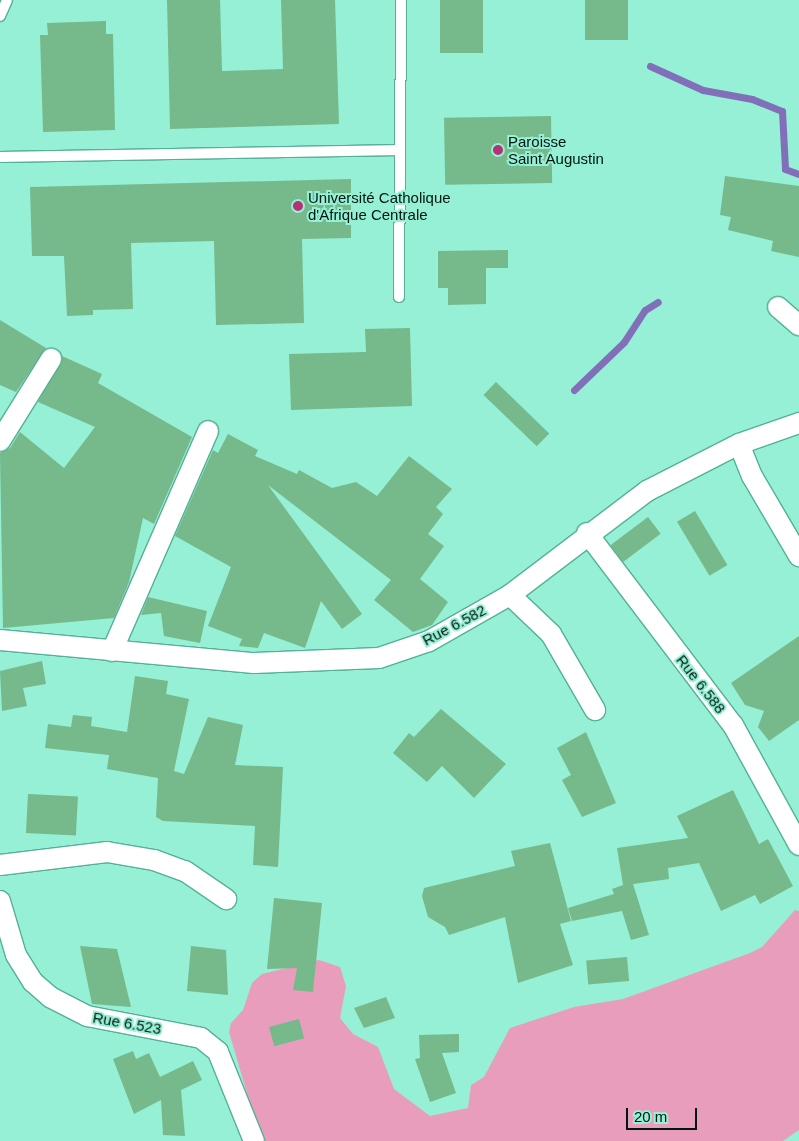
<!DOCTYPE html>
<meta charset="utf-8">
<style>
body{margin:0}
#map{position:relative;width:799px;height:1141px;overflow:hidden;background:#95f0d5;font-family:Arial,sans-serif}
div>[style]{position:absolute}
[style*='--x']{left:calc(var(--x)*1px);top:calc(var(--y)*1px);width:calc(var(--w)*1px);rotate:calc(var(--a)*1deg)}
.green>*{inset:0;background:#e89dbc}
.stream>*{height:7px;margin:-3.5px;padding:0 3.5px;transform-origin:3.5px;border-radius:3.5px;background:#8170b9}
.building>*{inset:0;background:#76b98b;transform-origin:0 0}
.roads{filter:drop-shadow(1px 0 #54b097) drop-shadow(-1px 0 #54b097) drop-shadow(0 1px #54b097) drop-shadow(0 -1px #54b097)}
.lane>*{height:10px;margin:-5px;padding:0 5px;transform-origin:5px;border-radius:5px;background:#fff}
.street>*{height:20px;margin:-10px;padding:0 10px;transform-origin:10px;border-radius:10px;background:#fff}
.dots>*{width:14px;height:14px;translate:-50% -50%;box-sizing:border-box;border:2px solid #95f0d5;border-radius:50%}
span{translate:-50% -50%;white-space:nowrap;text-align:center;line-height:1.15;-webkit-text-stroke:4px #95f0d5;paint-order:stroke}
.poi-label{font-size:15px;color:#00160f}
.left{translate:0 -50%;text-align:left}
.street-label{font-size:15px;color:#00160f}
.scale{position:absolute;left:626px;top:1108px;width:71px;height:22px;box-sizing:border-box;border:2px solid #00160f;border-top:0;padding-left:6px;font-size:15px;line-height:18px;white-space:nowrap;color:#00160f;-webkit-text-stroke:4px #95f0d5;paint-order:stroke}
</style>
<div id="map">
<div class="green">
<i style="clip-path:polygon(795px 910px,799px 911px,799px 1130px,783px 1141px,261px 1141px,229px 1032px,231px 1023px,243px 1010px,252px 983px,262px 974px,319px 960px,340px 967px,346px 986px,340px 1018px,353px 1034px,378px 1047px,394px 1089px,430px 1116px,468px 1108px,471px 1085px,484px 1077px,510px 1028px,574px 1007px,623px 999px,750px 953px,762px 947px)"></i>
</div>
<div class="stream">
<i style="--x:650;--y:66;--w:58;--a:24.4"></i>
<i style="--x:703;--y:90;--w:50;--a:10.4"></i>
<i style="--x:752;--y:99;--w:32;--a:22"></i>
<i style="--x:782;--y:111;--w:58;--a:87"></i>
<i style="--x:785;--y:169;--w:15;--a:20"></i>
<i style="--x:574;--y:390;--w:69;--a:-43.8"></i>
<i style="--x:624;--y:342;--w:38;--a:-57"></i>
<i style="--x:645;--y:310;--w:15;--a:-32"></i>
</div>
<div class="building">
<i style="clip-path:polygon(167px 0,220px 0,222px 71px,283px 69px,281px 0,335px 0,339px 124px,170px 129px)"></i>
<i style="left:440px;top:0;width:43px;height:53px"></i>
<i style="left:585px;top:0;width:43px;height:40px"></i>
<i style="clip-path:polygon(106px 21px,106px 34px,113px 34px,115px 130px,43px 132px,40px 35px,48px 35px,47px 23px)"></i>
<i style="left:551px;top:116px;width:67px;height:107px;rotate:89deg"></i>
<i style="clip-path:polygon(725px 176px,799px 186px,799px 257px,771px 251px,773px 241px,728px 230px,731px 217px,720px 215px)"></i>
<i style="clip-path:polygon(351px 179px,351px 238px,302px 239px,304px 323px,216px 325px,214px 241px,131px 243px,133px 309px,93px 310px,93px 315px,67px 316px,64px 256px,32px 256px,30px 187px)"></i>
<i style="clip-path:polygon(508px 250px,508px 268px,486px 268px,486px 304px,448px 305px,448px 288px,438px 288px,438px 251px)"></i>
<i style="clip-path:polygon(0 320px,46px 348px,16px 392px,0 385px)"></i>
<i style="clip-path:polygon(410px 328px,412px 406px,291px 410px,289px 354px,366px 352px,365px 329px)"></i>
<i style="clip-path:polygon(62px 356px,102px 374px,98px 383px,192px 437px,154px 524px,143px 518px,129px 582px,114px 618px,3px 628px,0 453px,10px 448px,20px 432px,64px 468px,95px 427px,38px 402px)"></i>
<i style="left:496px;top:382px;width:74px;height:18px;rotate:44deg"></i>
<i style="clip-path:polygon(228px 434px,258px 450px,255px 456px,297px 474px,299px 470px,332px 488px,356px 482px,377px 496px,409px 456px,452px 489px,436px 507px,443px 514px,428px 534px,444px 546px,420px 579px,448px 602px,432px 625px,413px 632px,374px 600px,391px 580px,268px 485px,362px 614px,342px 629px,321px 601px,305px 648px,264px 633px,258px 648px,239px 646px,242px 639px,208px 626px,231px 567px,175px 536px,213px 450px,218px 453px)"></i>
<i style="left:695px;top:511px;width:63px;height:21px;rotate:59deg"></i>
<i style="left:648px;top:517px;width:21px;height:47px;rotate:53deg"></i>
<i style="clip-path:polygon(148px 597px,207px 611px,200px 643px,164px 636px,161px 613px,141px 615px)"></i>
<i style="clip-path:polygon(799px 636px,799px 720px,769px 741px,758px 727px,764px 711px,745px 705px,731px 683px)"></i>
<i style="clip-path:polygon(42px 661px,46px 684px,23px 688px,27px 706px,2px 711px,0 671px)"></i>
<i style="clip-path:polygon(135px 676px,168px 681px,166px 694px,189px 699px,174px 771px,184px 774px,208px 717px,243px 725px,235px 765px,283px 767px,278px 867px,253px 865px,255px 826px,163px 821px,156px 817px,158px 778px,107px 769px,109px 755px,45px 748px,48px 724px,71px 727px,73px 715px,92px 717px,91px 726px,127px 732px)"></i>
<i style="clip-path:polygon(441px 709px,506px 764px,474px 798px,442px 766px,427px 782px,393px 753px,409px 733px,414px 737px)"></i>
<i style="clip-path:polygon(586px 732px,616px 803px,582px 817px,562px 780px,571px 775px,557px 748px)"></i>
<i style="clip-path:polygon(733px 790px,759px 844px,768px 839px,793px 886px,760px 904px,755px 895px,721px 911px,699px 863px,668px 868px,669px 879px,633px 884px,649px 935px,631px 940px,622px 911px,572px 921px,568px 908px,614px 894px,612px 889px,623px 885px,617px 848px,688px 838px,677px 816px)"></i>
<i style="left:28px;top:794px;width:50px;height:39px;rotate:3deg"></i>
<i style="clip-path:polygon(550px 843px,571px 921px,560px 924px,573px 965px,518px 983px,505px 917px,449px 935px,445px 927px,428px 917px,422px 896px,424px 888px,515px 866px,511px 851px)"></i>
<i style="clip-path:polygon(274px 898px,322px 903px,313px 992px,293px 990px,297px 968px,267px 969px)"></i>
<i style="clip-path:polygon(80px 946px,117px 949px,131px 1007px,92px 1004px)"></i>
<i style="clip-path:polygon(191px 946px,226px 950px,228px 995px,187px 991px)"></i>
<i style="left:627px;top:957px;width:24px;height:41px;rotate:85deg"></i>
<i style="clip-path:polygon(386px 997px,395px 1018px,364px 1028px,354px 1008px)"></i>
<i style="left:299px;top:1019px;width:20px;height:31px;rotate:75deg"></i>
<i style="clip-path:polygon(459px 1034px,459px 1052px,442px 1053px,456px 1093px,430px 1102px,415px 1059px,420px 1058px,419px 1035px)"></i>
<i style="clip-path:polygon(133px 1051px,136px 1059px,149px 1053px,160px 1077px,193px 1061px,202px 1080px,181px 1090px,185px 1136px,163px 1135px,161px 1100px,134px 1114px,113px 1059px)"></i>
</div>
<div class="roads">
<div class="lane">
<i style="--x:0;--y:16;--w:17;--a:-66"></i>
<i style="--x:0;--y:157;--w:397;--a:-1"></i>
<i style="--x:399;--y:297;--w:297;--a:-89.6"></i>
</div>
<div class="street">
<i style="--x:778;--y:307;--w:28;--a:41"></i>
<i style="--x:0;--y:441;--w:97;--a:-58.1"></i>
<i style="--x:739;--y:444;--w:35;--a:68"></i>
<i style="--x:752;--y:476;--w:93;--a:59.6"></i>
<i style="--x:587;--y:533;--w:241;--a:52.8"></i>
<i style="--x:733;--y:725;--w:137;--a:61.2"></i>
<i style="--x:510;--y:595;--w:57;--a:43.6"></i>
<i style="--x:551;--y:634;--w:88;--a:59.9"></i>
<i style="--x:0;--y:640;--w:255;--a:5.2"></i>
<i style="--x:254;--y:663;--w:125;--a:-2.3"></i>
<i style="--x:379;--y:658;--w:53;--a:-18.8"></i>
<i style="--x:429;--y:641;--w:93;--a:-29.6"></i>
<i style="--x:510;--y:595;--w:172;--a:-37.2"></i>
<i style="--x:647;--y:491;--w:103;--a:-27.1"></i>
<i style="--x:739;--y:444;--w:64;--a:-19.3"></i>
<i style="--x:112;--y:651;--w:240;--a:-66.4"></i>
<i style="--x:0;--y:865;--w:108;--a:-6.9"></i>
<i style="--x:107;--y:852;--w:48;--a:9.7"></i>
<i style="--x:154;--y:860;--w:33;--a:20"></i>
<i style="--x:185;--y:871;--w:50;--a:34.3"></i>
<i style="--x:0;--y:901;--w:56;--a:73.5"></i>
<i style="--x:16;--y:955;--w:32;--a:58"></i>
<i style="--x:33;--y:982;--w:23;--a:41"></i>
<i style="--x:50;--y:997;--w:42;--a:27.2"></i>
<i style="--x:87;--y:1016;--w:116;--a:10.9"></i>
<i style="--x:201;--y:1038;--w:22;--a:39"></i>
<i style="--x:218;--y:1052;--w:96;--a:68"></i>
</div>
</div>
<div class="dots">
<i style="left:498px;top:150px;background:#b53074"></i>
<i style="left:298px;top:206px;background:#b53074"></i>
</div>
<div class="poi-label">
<span class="left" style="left:508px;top:150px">Paroisse<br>Saint Augustin</span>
<span class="left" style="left:308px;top:206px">Université Catholique<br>d'Afrique Centrale</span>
</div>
<div class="street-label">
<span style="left:454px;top:625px;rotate:-28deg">Rue 6.582</span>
<span style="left:701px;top:684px;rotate:52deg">Rue 6.588</span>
<span style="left:127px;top:1023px;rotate:10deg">Rue 6.523</span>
</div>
<div class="scale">20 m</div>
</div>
